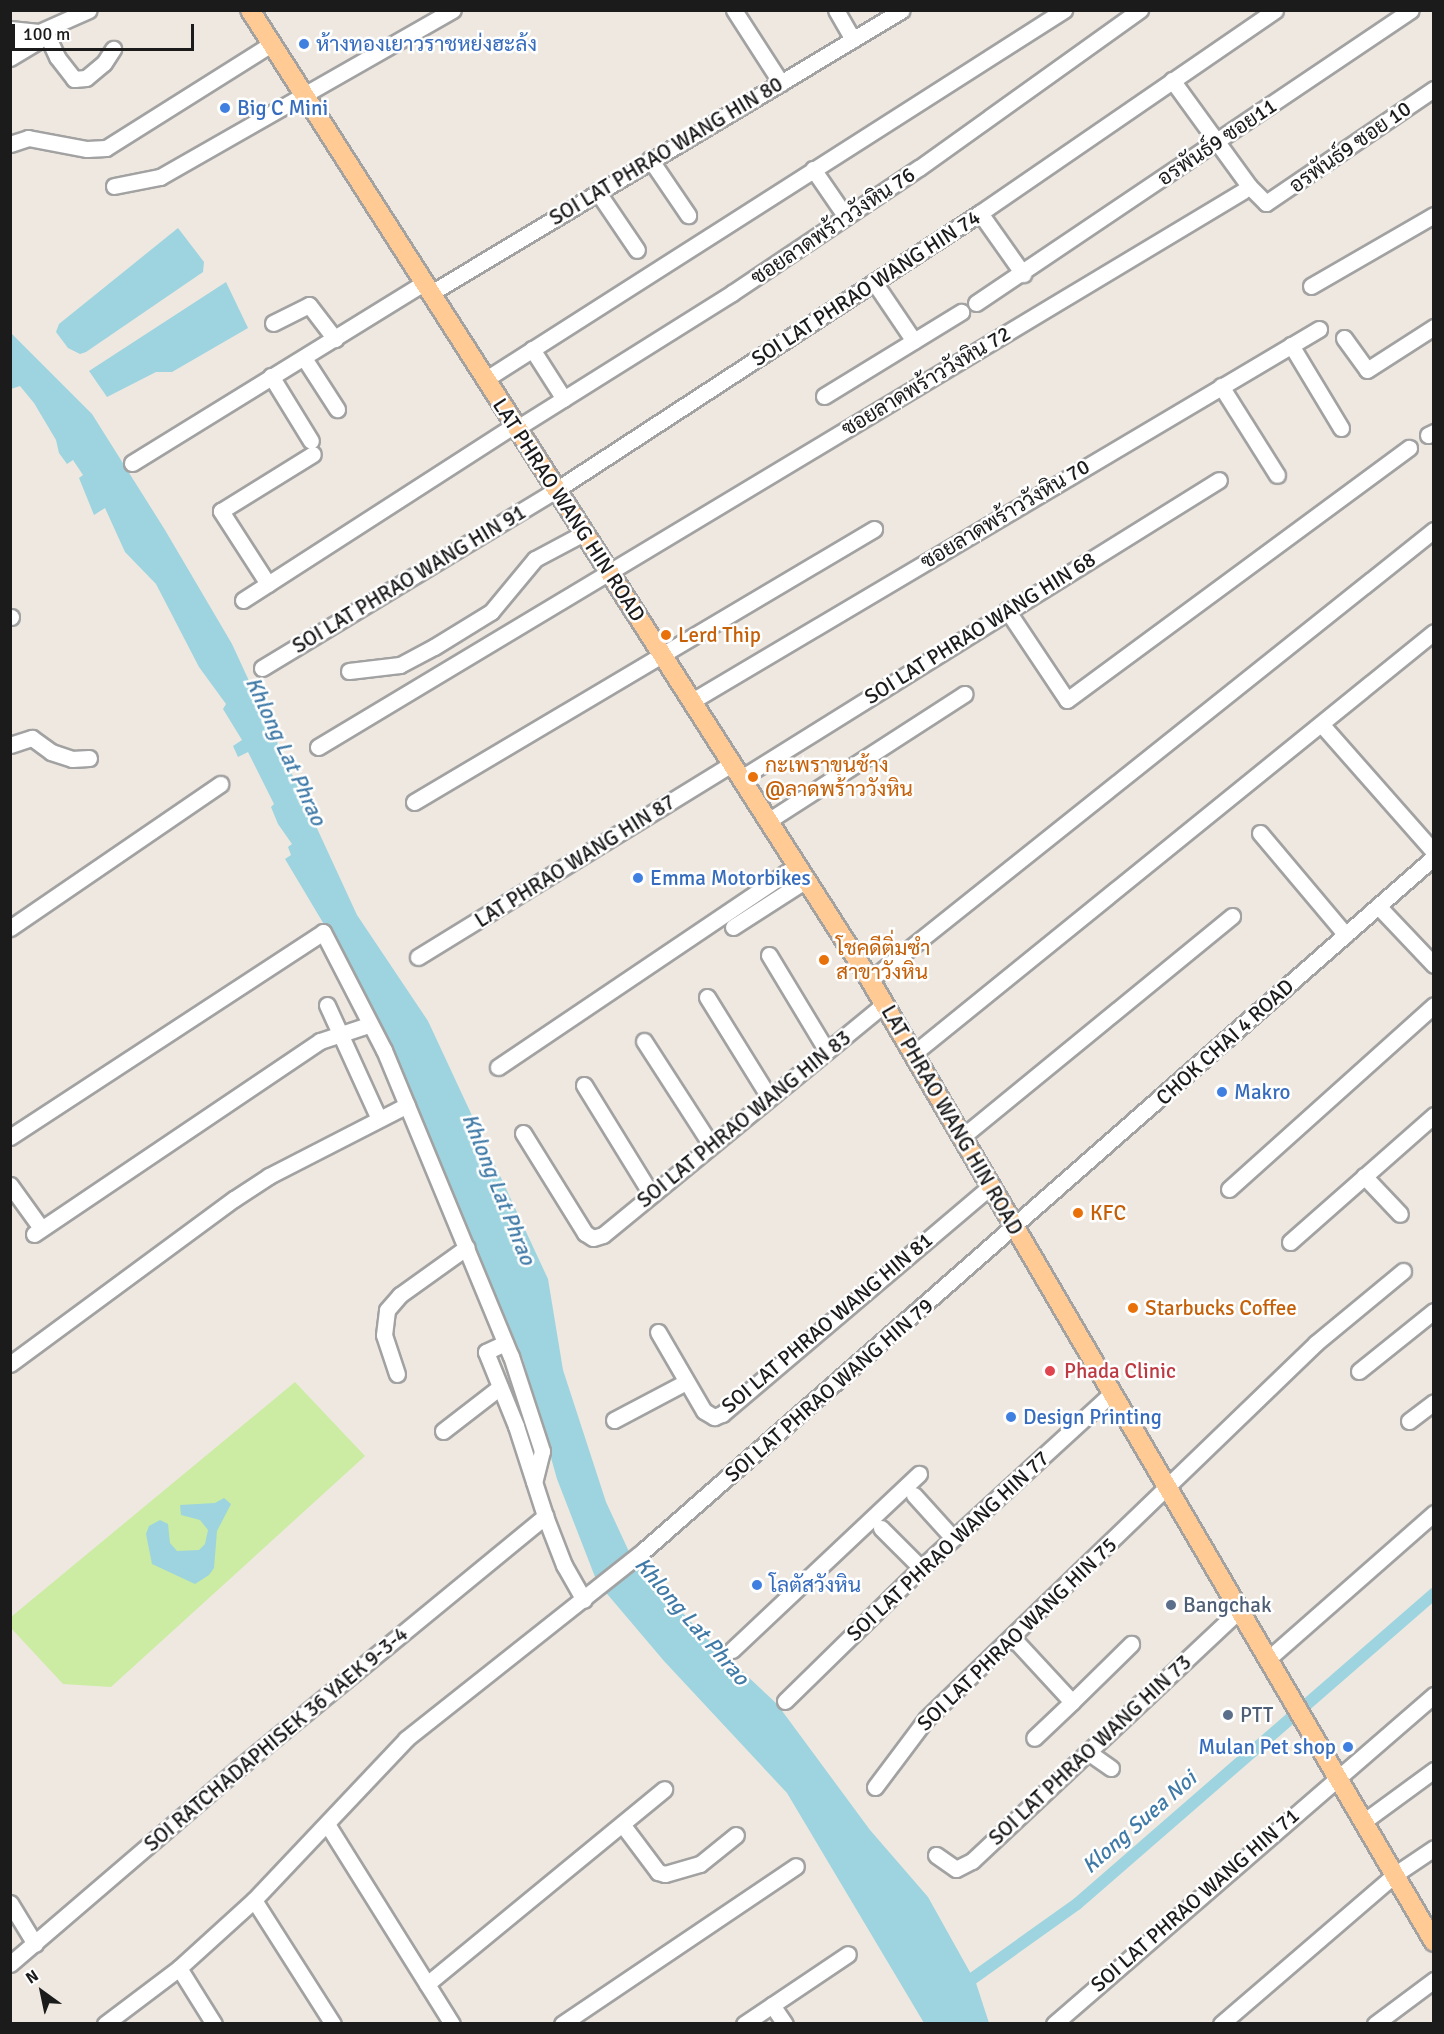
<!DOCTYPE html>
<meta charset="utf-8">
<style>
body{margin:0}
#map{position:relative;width:1444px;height:2034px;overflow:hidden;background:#eee8e0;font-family:Signika,Sarabun,sans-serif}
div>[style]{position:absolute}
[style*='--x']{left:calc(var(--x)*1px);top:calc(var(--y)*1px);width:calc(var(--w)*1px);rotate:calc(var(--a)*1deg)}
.grass>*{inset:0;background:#cbeca2}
.water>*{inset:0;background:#9dd4df}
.canal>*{height:12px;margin:-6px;padding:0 6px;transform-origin:6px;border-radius:6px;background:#9dd4df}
.roads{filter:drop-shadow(2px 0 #a2a2a2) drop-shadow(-2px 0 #a2a2a2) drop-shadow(0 2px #a2a2a2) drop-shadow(0 -2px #a2a2a2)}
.minor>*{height:15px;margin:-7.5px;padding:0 7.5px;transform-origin:7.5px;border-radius:7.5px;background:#fff}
.major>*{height:18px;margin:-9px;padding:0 9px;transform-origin:9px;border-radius:9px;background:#ffca94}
.dots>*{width:16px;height:16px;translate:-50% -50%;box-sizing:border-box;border:3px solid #fff;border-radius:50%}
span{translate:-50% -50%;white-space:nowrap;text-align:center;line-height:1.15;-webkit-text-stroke:5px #fff;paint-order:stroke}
.shop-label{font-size:21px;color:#366cbe}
.left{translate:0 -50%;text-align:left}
.right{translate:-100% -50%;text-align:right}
.street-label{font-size:21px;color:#1b1b1b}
.food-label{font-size:21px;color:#c56008}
.health-label{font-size:21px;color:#be3a42}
.service-label{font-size:21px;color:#4e5e75}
.water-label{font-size:22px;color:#407aa7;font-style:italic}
.frame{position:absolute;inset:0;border:12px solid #1b1b1b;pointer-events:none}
.north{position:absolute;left:12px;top:1962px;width:60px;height:60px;-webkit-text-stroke:4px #fff;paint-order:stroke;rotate:327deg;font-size:16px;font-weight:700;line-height:24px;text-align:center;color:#1b1b1b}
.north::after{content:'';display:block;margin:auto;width:21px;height:27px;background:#1b1b1b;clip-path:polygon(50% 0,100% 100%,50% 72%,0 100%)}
.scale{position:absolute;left:12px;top:24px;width:182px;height:27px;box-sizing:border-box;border:3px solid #1b1b1b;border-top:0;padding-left:8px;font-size:18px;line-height:21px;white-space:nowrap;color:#1b1b1b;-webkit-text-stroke:4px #fff;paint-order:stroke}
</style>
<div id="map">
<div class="grass">
<i style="clip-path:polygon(295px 1382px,365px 1456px,111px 1687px,63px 1684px,11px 1628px,11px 1617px)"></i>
</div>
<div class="water">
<i style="clip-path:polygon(178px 228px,204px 262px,203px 272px,86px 352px,80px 354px,68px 348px,56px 332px,59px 324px)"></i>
<i style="clip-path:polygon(226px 282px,248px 328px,172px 372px,156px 372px,107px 397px,89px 371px)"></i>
<i style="clip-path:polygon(10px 332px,92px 414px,165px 530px,232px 644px,357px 915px,428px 1021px,548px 1279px,563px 1370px,606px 1502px,631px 1556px,701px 1633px,777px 1704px,870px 1830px,928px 1897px,976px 1983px,989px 2023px,924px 2023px,787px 1793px,664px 1661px,597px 1582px,557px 1479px,523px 1359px,507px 1321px,414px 1106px,352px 981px,356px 978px,285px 859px,291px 855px,288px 847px,292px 844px,278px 824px,271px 807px,274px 804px,248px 752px,238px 757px,233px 746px,242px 740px,223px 709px,226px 704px,199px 667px,156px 584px,125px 552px,105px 508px,94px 515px,79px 478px,83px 475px,73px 460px,67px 464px,59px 453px,56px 440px,34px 403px,20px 386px,11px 389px)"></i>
<i style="clip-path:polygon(224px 1498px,231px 1504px,217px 1531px,214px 1568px,209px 1575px,195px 1584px,152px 1564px,146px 1534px,149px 1526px,160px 1520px,168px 1524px,170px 1543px,177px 1551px,199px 1550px,205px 1544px,208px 1530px,200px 1520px,181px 1515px,180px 1505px,215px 1503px)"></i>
</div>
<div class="canal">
<i style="--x:962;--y:1986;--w:141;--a:-35.5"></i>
<i style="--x:1077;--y:1904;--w:473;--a:-41"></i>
</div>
<div class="roads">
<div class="minor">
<i style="--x:734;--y:10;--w:87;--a:57.2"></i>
<i style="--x:836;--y:10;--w:34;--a:60"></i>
<i style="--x:10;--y:29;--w:31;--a:6"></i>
<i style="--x:41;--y:32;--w:9;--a:108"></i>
<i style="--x:38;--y:41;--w:33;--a:149"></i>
<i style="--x:45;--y:31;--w:29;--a:65"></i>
<i style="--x:57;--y:57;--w:28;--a:52"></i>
<i style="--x:74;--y:79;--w:12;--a:-5"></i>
<i style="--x:86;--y:78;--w:23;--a:-40"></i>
<i style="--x:104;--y:63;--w:17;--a:-57"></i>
<i style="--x:10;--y:45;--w:86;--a:-23.9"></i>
<i style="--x:1172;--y:80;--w:131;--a:54"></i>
<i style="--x:1249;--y:186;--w:24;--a:45"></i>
<i style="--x:1266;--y:203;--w:203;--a:-34.2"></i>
<i style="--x:10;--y:144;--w:19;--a:-18"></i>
<i style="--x:28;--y:138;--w:60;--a:10.6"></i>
<i style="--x:87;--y:149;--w:19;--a:-3"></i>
<i style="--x:106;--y:148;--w:195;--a:-32.2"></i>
<i style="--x:650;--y:159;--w:68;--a:55.8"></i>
<i style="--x:813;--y:169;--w:58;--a:55.5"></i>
<i style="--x:114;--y:186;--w:47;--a:-11.1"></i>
<i style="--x:160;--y:177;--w:337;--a:-29.7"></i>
<i style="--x:597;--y:191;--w:71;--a:55.9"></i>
<i style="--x:980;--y:213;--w:75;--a:54.8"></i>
<i style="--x:874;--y:282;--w:71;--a:55.9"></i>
<i style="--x:1311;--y:286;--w:142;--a:-30"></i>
<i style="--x:431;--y:293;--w:549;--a:-31"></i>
<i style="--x:976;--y:303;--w:524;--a:-33.96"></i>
<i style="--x:273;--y:323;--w:40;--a:-26.6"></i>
<i style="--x:309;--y:305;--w:43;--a:52.6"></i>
<i style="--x:1344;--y:338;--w:39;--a:54"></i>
<i style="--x:1367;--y:370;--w:80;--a:-32.7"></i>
<i style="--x:1291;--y:345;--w:97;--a:58.9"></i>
<i style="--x:532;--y:349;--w:59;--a:57.4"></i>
<i style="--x:304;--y:358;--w:61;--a:57.1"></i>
<i style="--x:271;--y:376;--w:76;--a:58.4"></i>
<i style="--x:486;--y:379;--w:686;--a:-32.55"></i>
<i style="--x:1221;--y:386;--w:105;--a:57.8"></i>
<i style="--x:824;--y:396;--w:161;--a:-31.5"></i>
<i style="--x:517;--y:428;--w:254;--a:-32.1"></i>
<i style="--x:732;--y:293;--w:225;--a:-33.8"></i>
<i style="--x:919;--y:168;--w:272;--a:-35.6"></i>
<i style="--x:1428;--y:435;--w:7;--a:-27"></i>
<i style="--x:132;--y:463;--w:343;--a:-31.7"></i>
<i style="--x:268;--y:584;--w:87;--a:-122.8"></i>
<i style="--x:221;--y:511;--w:108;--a:-31.8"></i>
<i style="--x:243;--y:600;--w:323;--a:-32.8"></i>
<i style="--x:1007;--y:610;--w:108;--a:56.3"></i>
<i style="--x:1067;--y:700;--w:425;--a:-36.4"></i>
<i style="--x:10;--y:617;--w:1;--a:0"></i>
<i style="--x:262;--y:668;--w:344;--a:-31.2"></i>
<i style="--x:556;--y:490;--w:506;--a:-33.16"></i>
<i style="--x:980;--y:213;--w:358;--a:-34.5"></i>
<i style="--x:349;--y:671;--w:51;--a:-6.7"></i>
<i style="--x:400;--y:665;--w:38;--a:-28"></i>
<i style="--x:434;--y:647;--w:67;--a:-31.6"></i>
<i style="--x:491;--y:612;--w:69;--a:-50.3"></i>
<i style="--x:535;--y:559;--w:55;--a:-28"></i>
<i style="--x:692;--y:701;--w:729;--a:-30.68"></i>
<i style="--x:1322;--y:725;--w:169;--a:48.6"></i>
<i style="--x:10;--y:745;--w:23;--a:-18"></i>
<i style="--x:32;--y:738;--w:24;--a:36"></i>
<i style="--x:51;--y:752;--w:22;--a:18"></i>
<i style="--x:72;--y:759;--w:17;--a:-3"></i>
<i style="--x:318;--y:747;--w:1079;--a:-31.01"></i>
<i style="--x:741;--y:778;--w:563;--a:-31.94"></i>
<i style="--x:414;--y:802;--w:535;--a:-30.69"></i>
<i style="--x:768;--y:821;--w:234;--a:-32.9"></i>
<i style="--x:1260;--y:833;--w:133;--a:49.9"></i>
<i style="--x:1378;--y:906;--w:81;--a:46.5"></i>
<i style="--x:733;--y:927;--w:87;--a:-32.8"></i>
<i style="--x:10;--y:928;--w:255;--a:-34.4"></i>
<i style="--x:769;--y:955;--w:112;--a:58.9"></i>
<i style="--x:418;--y:957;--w:369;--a:-31.6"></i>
<i style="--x:870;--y:980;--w:722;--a:-38.59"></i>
<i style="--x:707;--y:997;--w:118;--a:58.2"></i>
<i style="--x:327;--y:1005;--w:125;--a:65.5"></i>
<i style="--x:644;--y:1041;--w:124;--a:57.2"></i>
<i style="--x:913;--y:1054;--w:670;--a:-39.01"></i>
<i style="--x:498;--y:1067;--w:361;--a:-34"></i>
<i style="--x:584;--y:1085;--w:128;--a:58.4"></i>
<i style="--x:523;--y:1133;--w:118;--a:58.2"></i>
<i style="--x:585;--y:1233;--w:9;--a:32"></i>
<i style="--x:593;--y:1238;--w:10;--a:-17"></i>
<i style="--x:603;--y:1235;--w:364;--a:-39.4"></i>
<i style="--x:10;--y:1137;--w:374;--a:-33.2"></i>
<i style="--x:323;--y:932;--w:133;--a:62.7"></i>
<i style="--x:384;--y:1050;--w:331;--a:67.5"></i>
<i style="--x:511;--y:1356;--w:100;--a:71.9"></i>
<i style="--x:542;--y:1451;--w:32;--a:104"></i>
<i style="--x:962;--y:1137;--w:349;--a:-39.3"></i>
<i style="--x:1364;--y:1176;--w:52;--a:46.5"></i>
<i style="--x:10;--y:1185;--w:48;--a:54.3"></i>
<i style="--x:1229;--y:1189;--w:275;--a:-41.9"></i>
<i style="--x:34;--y:1234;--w:345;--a:-34"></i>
<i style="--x:320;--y:1041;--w:51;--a:-18.4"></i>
<i style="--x:1290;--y:1242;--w:192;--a:-41.4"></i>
<i style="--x:658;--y:1332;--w:91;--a:59.8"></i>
<i style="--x:704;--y:1411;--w:12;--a:31"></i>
<i style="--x:714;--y:1417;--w:9;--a:-21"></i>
<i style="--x:722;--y:1414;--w:353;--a:-40.3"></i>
<i style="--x:505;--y:1343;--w:21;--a:155"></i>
<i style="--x:486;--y:1352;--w:80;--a:67.9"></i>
<i style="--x:516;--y:1426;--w:95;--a:72.1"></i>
<i style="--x:545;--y:1516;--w:53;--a:68.8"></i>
<i style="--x:564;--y:1565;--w:40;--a:60.3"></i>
<i style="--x:10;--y:1364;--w:278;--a:-36.4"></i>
<i style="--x:234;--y:1199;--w:42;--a:-33.3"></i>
<i style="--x:269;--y:1176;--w:155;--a:-27.2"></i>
<i style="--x:1359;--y:1371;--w:96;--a:-38.7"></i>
<i style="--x:397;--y:1374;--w:41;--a:-108.4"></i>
<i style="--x:384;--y:1335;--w:25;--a:-83"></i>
<i style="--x:387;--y:1310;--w:20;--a:-49"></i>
<i style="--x:400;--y:1295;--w:82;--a:-35.6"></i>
<i style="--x:614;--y:1420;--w:81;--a:-27.8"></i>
<i style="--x:1409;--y:1421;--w:31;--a:-37"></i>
<i style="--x:443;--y:1431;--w:72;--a:-37.7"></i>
<i style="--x:914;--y:1495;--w:58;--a:47.8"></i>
<i style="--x:881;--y:1528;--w:57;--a:45"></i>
<i style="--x:1013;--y:1638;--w:87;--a:47.3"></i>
<i style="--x:1072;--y:1702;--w:52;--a:136.5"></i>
<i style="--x:732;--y:1650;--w:257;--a:-43.3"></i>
<i style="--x:1268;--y:1659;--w:221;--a:-41.3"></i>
<i style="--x:785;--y:1701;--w:190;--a:-44.4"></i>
<i style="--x:921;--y:1568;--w:259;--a:-42.5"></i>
<i style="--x:1072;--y:1702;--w:83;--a:-44.5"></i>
<i style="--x:1088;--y:1752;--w:28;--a:35"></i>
<i style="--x:875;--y:1787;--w:85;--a:-53.1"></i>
<i style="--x:926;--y:1719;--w:542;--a:-43.95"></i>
<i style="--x:1316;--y:1343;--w:113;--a:-39.6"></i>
<i style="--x:1363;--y:1822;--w:88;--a:-36.2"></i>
<i style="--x:327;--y:1824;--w:236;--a:58"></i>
<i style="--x:622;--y:1824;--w:60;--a:53.1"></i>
<i style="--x:658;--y:1872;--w:7;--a:16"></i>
<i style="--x:665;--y:1874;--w:36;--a:-16"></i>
<i style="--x:700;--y:1864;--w:46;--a:-38.9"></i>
<i style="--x:936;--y:1855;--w:24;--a:35"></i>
<i style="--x:956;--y:1869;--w:18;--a:-27"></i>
<i style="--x:972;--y:1861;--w:366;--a:-43.2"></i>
<i style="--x:254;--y:1900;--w:147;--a:57.5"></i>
<i style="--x:10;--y:1903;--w:48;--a:58.6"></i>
<i style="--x:10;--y:1964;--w:304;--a:-40.6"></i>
<i style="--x:241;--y:1766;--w:394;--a:-39.4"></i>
<i style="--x:179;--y:1968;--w:66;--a:58"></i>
<i style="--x:427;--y:1984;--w:307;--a:-39.4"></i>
<i style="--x:772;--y:2005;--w:23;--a:56"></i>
<i style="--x:105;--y:2024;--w:93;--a:-37.1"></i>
<i style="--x:179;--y:1968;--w:101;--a:-42.2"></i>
<i style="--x:254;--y:1900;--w:221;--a:-46.6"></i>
<i style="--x:406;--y:1739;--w:301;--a:-38.4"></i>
<i style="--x:642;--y:1552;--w:1054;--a:-41.27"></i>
<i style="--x:562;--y:2024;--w:282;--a:-34"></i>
<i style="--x:744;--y:2024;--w:125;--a:-33.9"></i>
<i style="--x:1054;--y:2024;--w:503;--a:-40.89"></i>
<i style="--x:1221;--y:2024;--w:228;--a:-40.7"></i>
<i style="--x:1394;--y:1875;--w:48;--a:-34"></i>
<i style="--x:1375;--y:2024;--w:74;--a:-36.7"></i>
</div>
<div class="major">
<i style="--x:250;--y:10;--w:1151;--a:57.41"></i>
<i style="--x:870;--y:980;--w:1115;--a:59.62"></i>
</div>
</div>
<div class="dots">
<i style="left:304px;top:44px;background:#3f7fe0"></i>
<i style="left:225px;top:108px;background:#3f7fe0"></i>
<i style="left:666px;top:635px;background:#e8710a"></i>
<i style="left:753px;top:777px;background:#e8710a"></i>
<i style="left:638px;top:878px;background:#3f7fe0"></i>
<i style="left:824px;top:960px;background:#e8710a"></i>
<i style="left:1222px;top:1092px;background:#3f7fe0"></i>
<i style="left:1078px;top:1213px;background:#e8710a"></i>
<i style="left:1133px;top:1308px;background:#e8710a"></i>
<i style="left:1050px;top:1371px;background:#e0444e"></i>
<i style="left:1011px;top:1417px;background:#3f7fe0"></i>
<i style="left:757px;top:1585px;background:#3f7fe0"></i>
<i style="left:1171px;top:1605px;background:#5c6f8a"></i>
<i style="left:1228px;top:1715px;background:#5c6f8a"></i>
<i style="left:1348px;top:1747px;background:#3f7fe0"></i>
</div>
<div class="shop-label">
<span class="left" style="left:316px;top:44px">ห้างทองเยาวราชหย่งฮะล้ง</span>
<span class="left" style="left:237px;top:108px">Big C Mini</span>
<span class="left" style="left:650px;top:878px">Emma Motorbikes</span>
<span class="left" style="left:1234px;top:1092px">Makro</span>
<span class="left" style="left:1023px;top:1417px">Design Printing</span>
<span class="left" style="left:769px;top:1585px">โลตัสวังหิน</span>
<span class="right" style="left:1336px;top:1747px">Mulan Pet shop</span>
</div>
<div class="street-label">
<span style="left:1217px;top:142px;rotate:-34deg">อรพันธ์9 ซอย11</span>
<span style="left:1350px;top:147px;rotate:-35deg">อรพันธ์9 ซอย 10</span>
<span style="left:666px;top:151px;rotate:-31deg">SOI LAT PHRAO WANG HIN 80</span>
<span style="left:833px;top:226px;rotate:-34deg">ซอยลาดพร้าววังหิน 76</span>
<span style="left:866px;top:288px;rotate:-33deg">SOI LAT PHRAO WANG HIN 74</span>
<span style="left:926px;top:381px;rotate:-31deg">ซอยลาดพร้าววังหิน 72</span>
<span style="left:569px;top:510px;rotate:57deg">LAT PHRAO WANG HIN ROAD</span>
<span style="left:1005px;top:514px;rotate:-31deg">ซอยลาดพร้าววังหิน 70</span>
<span style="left:409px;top:579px;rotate:-31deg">SOI LAT PHRAO WANG HIN 91</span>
<span style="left:980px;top:628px;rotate:-32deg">SOI LAT PHRAO WANG HIN 68</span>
<span style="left:575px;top:861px;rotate:-32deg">LAT PHRAO WANG HIN 87</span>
<span style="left:1225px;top:1042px;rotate:-42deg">CHOK CHAI 4 ROAD</span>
<span style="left:744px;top:1119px;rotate:-39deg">SOI LAT PHRAO WANG HIN 83</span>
<span style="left:952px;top:1120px;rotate:60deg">LAT PHRAO WANG HIN ROAD</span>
<span style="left:827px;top:1323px;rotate:-40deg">SOI LAT PHRAO WANG HIN 81</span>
<span style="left:829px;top:1390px;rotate:-41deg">SOI LAT PHRAO WANG HIN 79</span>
<span style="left:948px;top:1546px;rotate:-43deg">SOI LAT PHRAO WANG HIN 77</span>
<span style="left:1017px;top:1634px;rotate:-44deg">SOI LAT PHRAO WANG HIN 75</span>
<span style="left:276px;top:1739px;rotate:-40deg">SOI RATCHADAPHISEK 36 YAEK 9-3-4</span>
<span style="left:1090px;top:1750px;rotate:-43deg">SOI LAT PHRAO WANG HIN 73</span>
<span style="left:1195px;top:1900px;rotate:-41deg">SOI LAT PHRAO WANG HIN 71</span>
</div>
<div class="food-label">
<span class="left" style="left:678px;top:635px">Lerd Thip</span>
<span class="left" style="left:765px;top:777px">กะเพราขุนช้าง<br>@ลาดพร้าววังหิน</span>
<span class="left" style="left:836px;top:960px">โชคดีติ่มซำ<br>สาขาวังหิน</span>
<span class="left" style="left:1090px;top:1213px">KFC</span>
<span class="left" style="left:1145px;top:1308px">Starbucks Coffee</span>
</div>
<div class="health-label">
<span class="left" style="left:1064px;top:1371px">Phada Clinic</span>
</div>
<div class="service-label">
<span class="left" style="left:1183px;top:1605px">Bangchak</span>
<span class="left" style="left:1240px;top:1715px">PTT</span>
</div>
<div class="water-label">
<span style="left:286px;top:751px;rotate:65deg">Khlong Lat Phrao</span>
<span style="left:499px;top:1189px;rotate:68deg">Khlong Lat Phrao</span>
<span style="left:692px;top:1621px;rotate:49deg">Khlong Lat Phrao</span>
<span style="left:1139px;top:1822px;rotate:-41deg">Klong Suea Noi</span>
</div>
<div class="frame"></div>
<div class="north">N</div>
<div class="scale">100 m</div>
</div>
